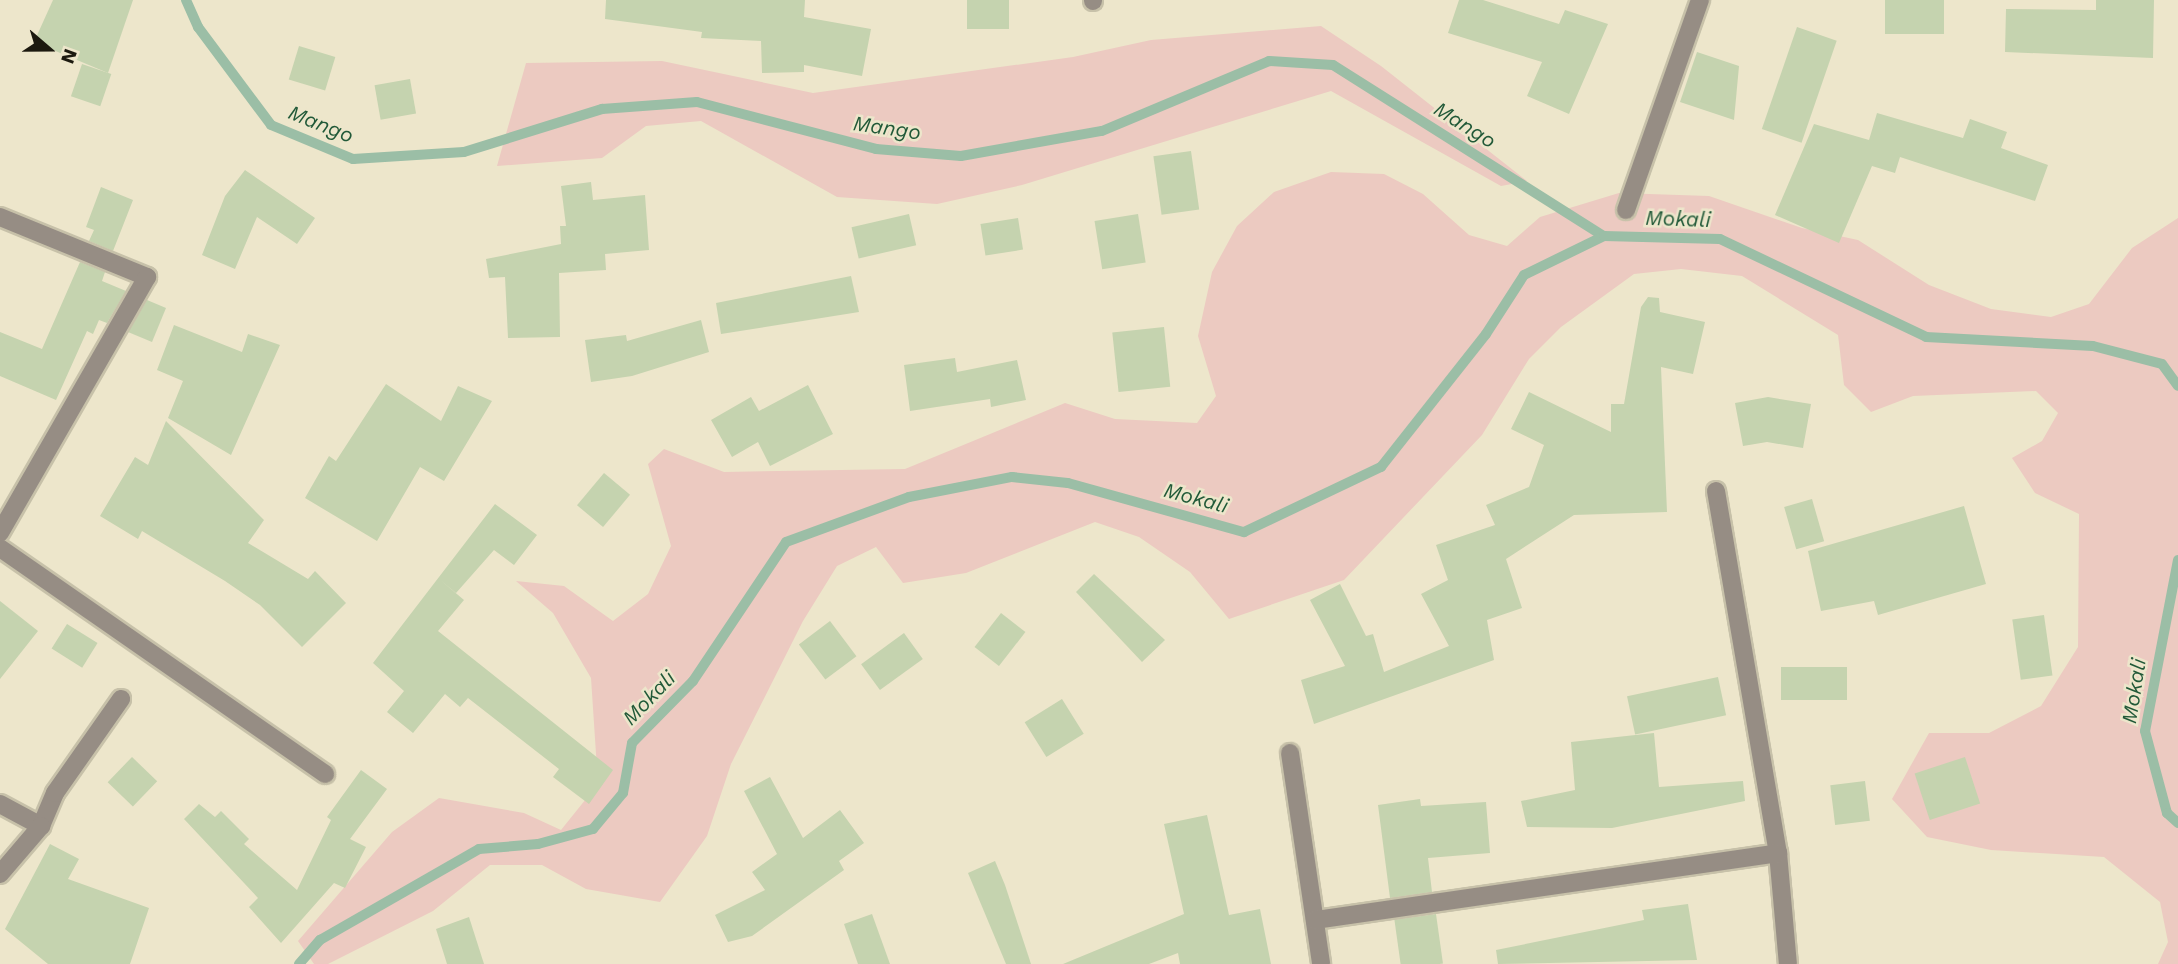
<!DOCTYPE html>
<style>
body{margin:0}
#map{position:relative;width:2178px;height:964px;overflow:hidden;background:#ede6cb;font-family:"Work Sans",sans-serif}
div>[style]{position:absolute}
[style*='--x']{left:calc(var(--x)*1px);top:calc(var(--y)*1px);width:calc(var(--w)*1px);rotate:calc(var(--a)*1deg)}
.green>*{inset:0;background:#eccac1}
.stream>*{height:10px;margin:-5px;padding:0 5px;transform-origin:5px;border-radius:5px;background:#9bbea6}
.building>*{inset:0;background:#c5d3af;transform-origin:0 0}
.roads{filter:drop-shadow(2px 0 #c7c1a9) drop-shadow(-2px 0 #c7c1a9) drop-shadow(0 2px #c7c1a9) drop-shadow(0 -2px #c7c1a9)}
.minor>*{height:18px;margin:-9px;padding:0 9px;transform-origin:9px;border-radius:9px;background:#968d84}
span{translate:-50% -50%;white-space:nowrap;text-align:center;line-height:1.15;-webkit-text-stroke:5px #ede6cb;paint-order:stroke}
.water-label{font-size:21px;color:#215938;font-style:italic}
.north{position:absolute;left:14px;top:14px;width:70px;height:70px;-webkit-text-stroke:5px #ede6cb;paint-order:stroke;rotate:110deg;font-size:19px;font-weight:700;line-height:28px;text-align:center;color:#1c190f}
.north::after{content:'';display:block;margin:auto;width:24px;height:32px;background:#1c190f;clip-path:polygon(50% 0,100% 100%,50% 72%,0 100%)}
</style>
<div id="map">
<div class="green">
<i style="clip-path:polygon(1321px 26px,1381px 66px,1527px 181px,1501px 186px,1331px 91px,1022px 185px,937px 204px,837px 197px,701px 121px,646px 126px,602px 158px,497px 166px,526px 63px,662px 61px,813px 93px,1073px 57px,1151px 40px)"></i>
<i style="clip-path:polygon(1331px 172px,1384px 174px,1423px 194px,1469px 235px,1507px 246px,1540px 217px,1619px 193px,1709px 196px,1802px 228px,1858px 240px,1929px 285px,1991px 309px,2051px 317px,2089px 304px,2132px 248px,2178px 218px,2178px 964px,2158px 964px,2168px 942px,2160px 902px,2104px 857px,1991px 850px,1927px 837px,1892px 799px,1929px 733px,1989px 733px,2041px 706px,2078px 647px,2079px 514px,2035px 493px,2012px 458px,2042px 441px,2058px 413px,2036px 391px,1913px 396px,1871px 412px,1844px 385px,1838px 335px,1742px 276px,1681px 269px,1634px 274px,1561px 327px,1529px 359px,1482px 435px,1344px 580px,1229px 619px,1190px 572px,1139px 537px,1095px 522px,966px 573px,903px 583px,876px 547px,837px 566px,803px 621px,731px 764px,707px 836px,660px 902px,586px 889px,542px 865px,490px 865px,433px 911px,328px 964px,314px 964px,298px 941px,392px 832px,439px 798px,524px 813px,561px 830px,598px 784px,591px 678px,553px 613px,516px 581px,564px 586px,613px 621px,648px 594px,671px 546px,648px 464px,664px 449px,724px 472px,905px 469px,1065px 403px,1115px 419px,1197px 423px,1216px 396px,1198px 336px,1212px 272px,1237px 226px,1274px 192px)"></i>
</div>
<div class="stream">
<i style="--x:186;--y:0;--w:30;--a:66"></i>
<i style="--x:198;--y:27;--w:122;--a:53.3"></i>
<i style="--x:271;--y:125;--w:89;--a:22.5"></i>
<i style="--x:353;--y:159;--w:111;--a:-3.6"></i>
<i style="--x:464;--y:152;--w:145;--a:-17.3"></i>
<i style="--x:602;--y:109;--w:95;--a:-4.2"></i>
<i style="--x:697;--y:102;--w:185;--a:14.7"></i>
<i style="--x:876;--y:149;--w:85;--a:4.7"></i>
<i style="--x:961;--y:156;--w:143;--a:-10.1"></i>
<i style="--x:1102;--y:131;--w:181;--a:-22.7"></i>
<i style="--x:1269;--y:61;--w:64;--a:3.6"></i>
<i style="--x:1333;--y:65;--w:320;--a:32.3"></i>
<i style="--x:2178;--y:560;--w:174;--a:100.9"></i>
<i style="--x:2145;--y:731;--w:85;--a:75"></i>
<i style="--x:2167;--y:813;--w:15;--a:42"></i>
<i style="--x:299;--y:964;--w:32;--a:-49"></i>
<i style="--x:320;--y:940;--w:183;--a:-29.8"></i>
<i style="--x:479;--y:849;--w:59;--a:-4.8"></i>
<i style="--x:538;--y:844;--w:57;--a:-15.3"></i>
<i style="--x:593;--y:829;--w:47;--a:-50.2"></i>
<i style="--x:623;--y:793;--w:51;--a:-79.8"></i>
<i style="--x:632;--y:743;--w:87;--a:-45.5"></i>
<i style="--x:693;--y:681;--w:167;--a:-56.2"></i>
<i style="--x:786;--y:542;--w:131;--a:-20.1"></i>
<i style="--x:909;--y:497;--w:105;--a:-11"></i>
<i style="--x:1012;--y:477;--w:56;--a:6.1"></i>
<i style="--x:1068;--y:483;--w:183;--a:15.6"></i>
<i style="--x:1244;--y:532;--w:152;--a:-25.4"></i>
<i style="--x:1381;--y:467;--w:169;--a:-51.7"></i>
<i style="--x:1486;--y:334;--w:70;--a:-57.2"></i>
<i style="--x:1524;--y:275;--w:89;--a:-26"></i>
<i style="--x:1604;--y:236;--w:116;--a:1.5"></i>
<i style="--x:1720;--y:239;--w:228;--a:25.4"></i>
<i style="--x:1926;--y:337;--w:167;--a:3.1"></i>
<i style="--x:2093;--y:346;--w:71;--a:14.6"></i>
<i style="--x:2162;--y:364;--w:27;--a:54"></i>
</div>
<div class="building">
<i style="clip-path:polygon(53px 0,133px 0,108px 73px,34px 42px)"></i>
<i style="clip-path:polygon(606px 0,805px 0,804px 17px,871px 29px,862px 76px,804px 65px,804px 72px,762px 73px,761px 41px,701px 38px,702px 32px,605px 19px)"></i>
<i style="left:967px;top:0;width:42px;height:29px"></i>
<i style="clip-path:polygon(1459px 0,1483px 0,1559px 24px,1565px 10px,1608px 24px,1569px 114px,1527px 96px,1542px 62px,1448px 33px)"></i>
<i style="left:1885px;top:0;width:59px;height:34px"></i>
<i style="clip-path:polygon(2096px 0,2154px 0,2153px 58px,2005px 52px,2006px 9px,2096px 10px)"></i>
<i style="left:1797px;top:27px;width:42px;height:108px;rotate:19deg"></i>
<i style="left:299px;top:46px;width:38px;height:35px;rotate:17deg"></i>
<i style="clip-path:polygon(1697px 52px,1739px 66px,1734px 120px,1680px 102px)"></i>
<i style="left:82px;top:64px;width:31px;height:34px;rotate:19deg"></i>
<i style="left:410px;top:79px;width:35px;height:36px;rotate:80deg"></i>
<i style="clip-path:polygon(1877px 113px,1963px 138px,1970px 119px,2007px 132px,2001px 148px,2048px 165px,2035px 201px,1900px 157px,1895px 173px,1872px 166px,1839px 243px,1775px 215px,1814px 124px,1869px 140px)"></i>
<i style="left:1191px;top:151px;width:59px;height:38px;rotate:82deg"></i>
<i style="clip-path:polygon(245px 170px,315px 218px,297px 244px,257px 217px,235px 269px,202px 255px,225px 196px)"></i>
<i style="clip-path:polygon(591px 182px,593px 200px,645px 195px,649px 250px,605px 254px,606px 270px,559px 273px,560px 337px,508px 338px,505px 277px,489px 278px,486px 259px,561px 244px,560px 226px,566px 226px,561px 186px)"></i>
<i style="clip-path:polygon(101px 187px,133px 200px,113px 251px,89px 241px,94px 230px,86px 227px)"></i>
<i style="left:909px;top:214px;width:32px;height:59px;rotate:77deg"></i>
<i style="left:1138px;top:214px;width:49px;height:44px;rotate:81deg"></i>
<i style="left:1018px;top:218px;width:32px;height:38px;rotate:81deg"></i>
<i style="clip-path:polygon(80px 262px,105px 272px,102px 281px,126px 291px,107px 323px,99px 320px,93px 334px,87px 331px,56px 400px,0 376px,0 332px,42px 349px)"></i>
<i style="clip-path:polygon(851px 276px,859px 312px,721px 334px,716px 303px)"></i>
<i style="clip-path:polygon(1648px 297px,1659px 298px,1660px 312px,1705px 322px,1693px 374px,1661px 367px,1667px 512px,1574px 515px,1506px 559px,1522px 608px,1487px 620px,1494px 660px,1314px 724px,1301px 680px,1345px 666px,1310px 600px,1340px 584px,1366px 636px,1373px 634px,1384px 672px,1449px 646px,1421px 594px,1448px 580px,1436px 545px,1495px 525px,1486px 505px,1529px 487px,1544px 445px,1511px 429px,1529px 392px,1611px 432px,1611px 404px,1624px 404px,1641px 307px)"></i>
<i style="clip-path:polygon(147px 300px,166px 308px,152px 342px,128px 332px)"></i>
<i style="clip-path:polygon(701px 320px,709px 352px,632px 376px,591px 382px,585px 340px,626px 335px,627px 341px)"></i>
<i style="clip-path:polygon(174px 325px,242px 352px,248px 334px,280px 345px,231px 455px,168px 418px,183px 381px,157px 370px)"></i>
<i style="left:1164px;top:327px;width:60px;height:52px;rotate:84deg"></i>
<i style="clip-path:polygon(955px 358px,957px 372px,1017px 360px,1026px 400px,991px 407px,990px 399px,910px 411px,904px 365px)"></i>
<i style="clip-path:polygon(386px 384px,441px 421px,458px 386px,492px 401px,444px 481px,420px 467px,377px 541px,305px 498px,329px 456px,336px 461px)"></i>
<i style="clip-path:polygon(808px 385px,833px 434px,770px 466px,758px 442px,732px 457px,711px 420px,751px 397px,759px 411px)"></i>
<i style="clip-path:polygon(1768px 397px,1811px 404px,1803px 448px,1767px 442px,1743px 446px,1735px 403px)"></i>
<i style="clip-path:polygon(166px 421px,264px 520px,248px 543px,308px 579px,315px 571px,346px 603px,302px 647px,260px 605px,225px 581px,142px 531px,138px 539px,100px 516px,135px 457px,148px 465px)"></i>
<i style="left:604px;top:473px;width:34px;height:42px;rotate:40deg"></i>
<i style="left:1812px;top:499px;width:44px;height:29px;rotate:74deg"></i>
<i style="clip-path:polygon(495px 504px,537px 535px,514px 565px,494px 550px,456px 593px,439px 579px,464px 600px,438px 631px,613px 770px,589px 804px,553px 777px,559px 769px,468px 698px,460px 707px,445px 694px,413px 733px,387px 712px,404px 691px,373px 663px)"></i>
<i style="clip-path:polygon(1964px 506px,1986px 584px,1878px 615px,1874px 601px,1821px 611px,1808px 551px)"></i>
<i style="clip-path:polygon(1094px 574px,1165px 640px,1142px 662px,1076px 592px)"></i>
<i style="clip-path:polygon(0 601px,38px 631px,0 679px)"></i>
<i style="left:1001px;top:613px;width:31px;height:43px;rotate:38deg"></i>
<i style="left:2044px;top:615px;width:61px;height:32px;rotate:82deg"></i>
<i style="left:830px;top:621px;width:44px;height:39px;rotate:53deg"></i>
<i style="left:67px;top:624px;width:36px;height:29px;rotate:32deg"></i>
<i style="left:904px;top:633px;width:32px;height:53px;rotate:54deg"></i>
<i style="left:1781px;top:667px;width:66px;height:33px"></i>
<i style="left:1718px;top:677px;width:39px;height:93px;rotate:78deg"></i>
<i style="left:1062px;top:699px;width:41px;height:44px;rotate:58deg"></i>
<i style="clip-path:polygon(1654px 733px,1659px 787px,1743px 781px,1745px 801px,1612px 828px,1527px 827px,1521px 801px,1575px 790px,1571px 742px)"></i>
<i style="left:132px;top:757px;width:35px;height:35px;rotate:44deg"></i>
<i style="left:1965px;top:757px;width:49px;height:53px;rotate:72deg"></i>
<i style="clip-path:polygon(361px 770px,387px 789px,350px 839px,366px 847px,345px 888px,334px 883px,281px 943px,249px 907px,258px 898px,184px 819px,199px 804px,215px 817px,221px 811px,249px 839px,244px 844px,297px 890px,331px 820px,327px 817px)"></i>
<i style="clip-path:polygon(770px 777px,803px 838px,840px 810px,864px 843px,839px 861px,844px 870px,752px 936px,728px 942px,715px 915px,765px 890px,752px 872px,777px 854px,744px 791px)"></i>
<i style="left:1865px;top:781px;width:40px;height:35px;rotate:83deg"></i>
<i style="clip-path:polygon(1420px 799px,1421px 806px,1486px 802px,1490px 853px,1428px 858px,1432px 892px,1390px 898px,1378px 805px)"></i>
<i style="clip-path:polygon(1207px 815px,1229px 915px,1260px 909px,1271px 964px,1180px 964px,1178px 953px,1149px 964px,1063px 964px,1184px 914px,1164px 824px)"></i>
<i style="clip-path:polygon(50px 844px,79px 859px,68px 879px,149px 908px,130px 964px,48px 964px,5px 929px)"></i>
<i style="clip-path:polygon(995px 861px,1005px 885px,1031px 964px,1006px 964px,968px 873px)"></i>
<i style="clip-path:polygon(1688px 904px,1697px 960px,1498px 964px,1496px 950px,1644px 920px,1642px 910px)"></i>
<i style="clip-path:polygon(872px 914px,890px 964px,858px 964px,844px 924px)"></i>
<i style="left:1436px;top:914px;width:50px;height:42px;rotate:82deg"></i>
<i style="clip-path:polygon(469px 917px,484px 964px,447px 964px,436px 929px)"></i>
</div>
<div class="roads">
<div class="minor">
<i style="--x:1093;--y:1;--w:1;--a:-90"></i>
<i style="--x:1626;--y:210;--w:223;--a:-70.6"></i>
<i style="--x:0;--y:217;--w:159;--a:22.2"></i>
<i style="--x:147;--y:277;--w:295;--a:119.9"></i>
<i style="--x:1716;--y:491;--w:367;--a:80.3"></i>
<i style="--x:1778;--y:853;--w:111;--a:84.9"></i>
<i style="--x:0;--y:548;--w:396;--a:34.8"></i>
<i style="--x:1290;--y:753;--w:213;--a:81.6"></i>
<i style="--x:0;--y:804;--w:47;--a:28.2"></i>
<i style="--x:41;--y:826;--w:36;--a:-67"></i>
<i style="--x:55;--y:793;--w:115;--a:-54.9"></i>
<i style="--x:0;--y:874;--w:63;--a:-49.5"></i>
<i style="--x:1315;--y:920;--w:468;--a:-8.2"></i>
</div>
</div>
<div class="water-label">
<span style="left:321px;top:124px;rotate:22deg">Mango</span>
<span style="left:1465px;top:125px;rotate:32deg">Mango</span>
<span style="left:887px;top:128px;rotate:8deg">Mango</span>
<span style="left:1678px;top:219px;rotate:2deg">Mokali</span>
<span style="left:1196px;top:498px;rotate:15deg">Mokali</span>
<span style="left:2134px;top:691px;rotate:-81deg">Mokali</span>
<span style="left:649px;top:698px;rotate:-46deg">Mokali</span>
</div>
<div class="north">N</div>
</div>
